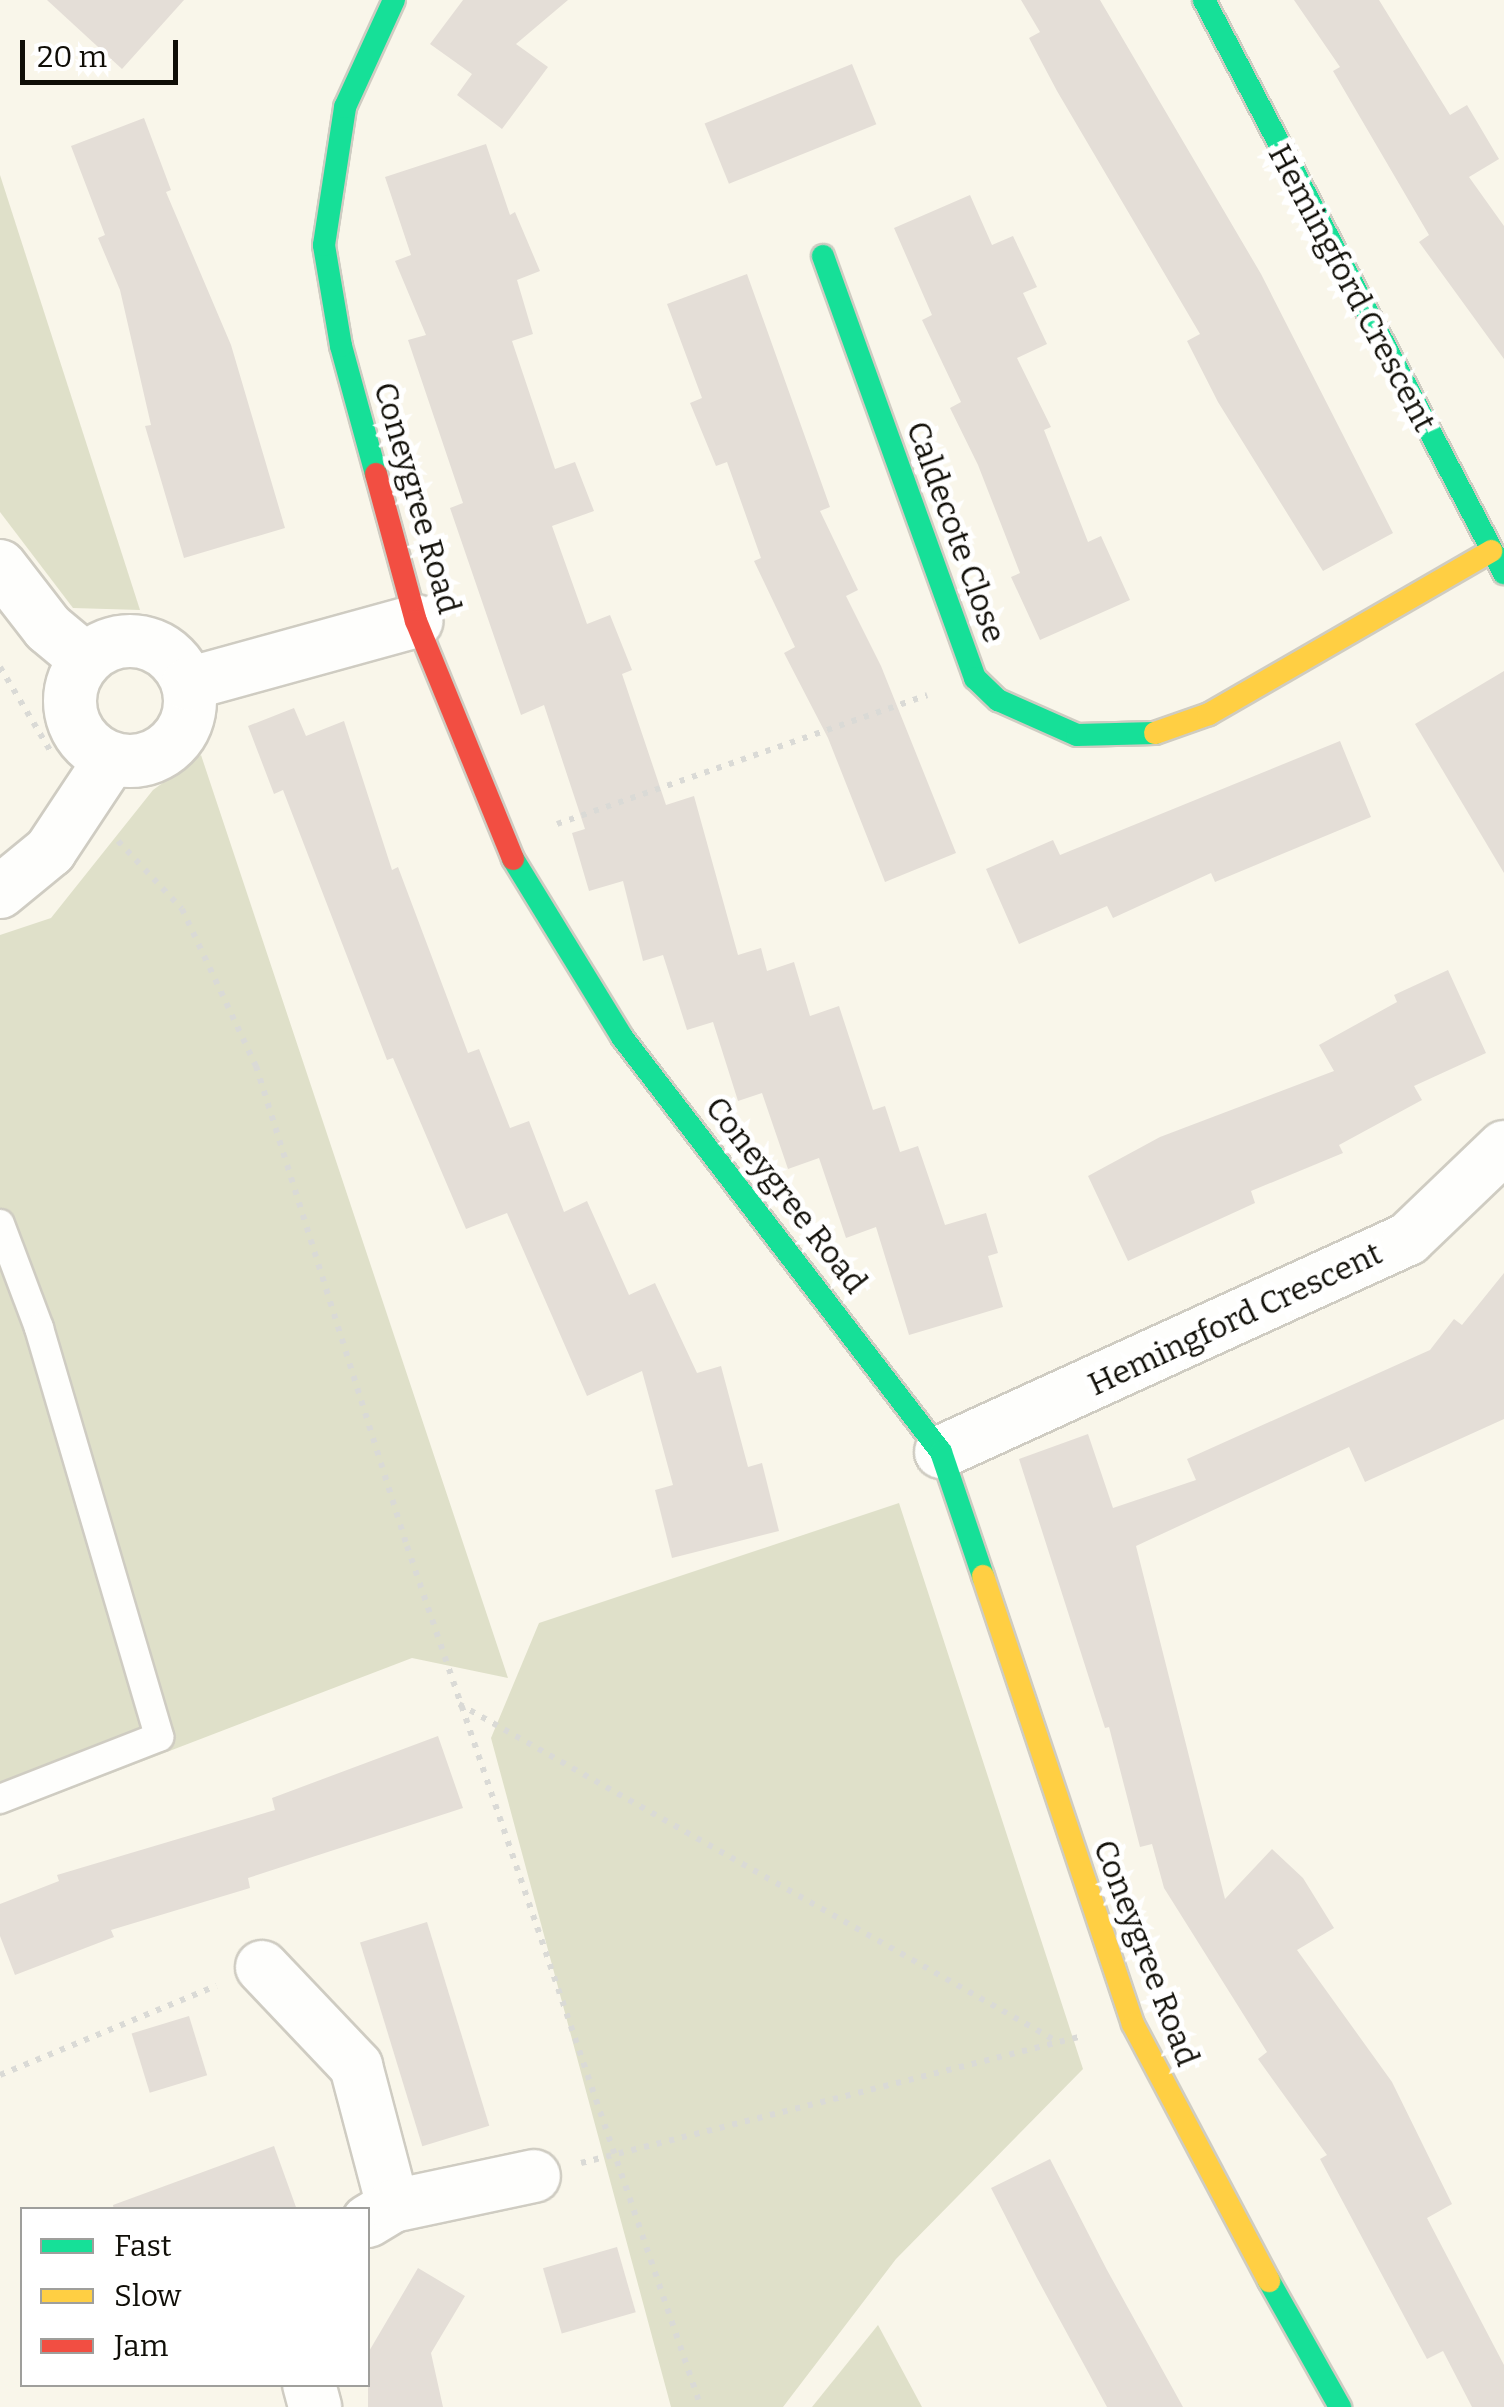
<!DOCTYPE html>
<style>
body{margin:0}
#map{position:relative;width:1504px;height:2407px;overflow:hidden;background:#f9f6ea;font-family:Bitter,serif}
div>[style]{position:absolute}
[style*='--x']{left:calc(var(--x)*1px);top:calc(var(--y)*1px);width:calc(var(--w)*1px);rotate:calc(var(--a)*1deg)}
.green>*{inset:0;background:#dfe0c9}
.building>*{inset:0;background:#e4ded7;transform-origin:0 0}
.path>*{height:6px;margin-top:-3px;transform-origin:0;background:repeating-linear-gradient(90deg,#dadad6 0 5px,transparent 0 13px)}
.roads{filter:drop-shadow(2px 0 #cfccc2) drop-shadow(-2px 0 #cfccc2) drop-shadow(0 2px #cfccc2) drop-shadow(0 -2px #cfccc2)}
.lane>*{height:28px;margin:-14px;padding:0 14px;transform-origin:14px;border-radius:14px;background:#fefefc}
.street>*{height:52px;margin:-26px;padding:0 26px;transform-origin:26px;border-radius:26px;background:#fefefc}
.street>.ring{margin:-26px;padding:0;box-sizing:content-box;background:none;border:52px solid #fefefc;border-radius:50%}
.fast>*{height:22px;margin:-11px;padding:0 11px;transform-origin:11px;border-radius:11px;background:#16e098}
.slow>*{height:22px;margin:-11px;padding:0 11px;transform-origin:11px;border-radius:11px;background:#ffcf43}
.jam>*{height:22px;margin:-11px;padding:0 11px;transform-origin:11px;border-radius:11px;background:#f24e42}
span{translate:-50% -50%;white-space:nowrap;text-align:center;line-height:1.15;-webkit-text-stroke:10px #fff;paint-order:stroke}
.street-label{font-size:32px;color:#100e07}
.legend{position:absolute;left:20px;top:2207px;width:350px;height:180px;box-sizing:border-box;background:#fff;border:2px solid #9f9f9c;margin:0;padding:12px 18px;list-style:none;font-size:30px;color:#100e07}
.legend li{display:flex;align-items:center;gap:20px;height:50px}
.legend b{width:50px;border:2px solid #9f9f9c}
.scale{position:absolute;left:20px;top:40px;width:158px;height:45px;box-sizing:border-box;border:5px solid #100e07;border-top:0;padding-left:12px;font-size:30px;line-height:35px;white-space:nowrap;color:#100e07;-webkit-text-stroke:8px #fff;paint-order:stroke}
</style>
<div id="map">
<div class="green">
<i style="clip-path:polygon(0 175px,140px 610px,73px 608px,0 512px)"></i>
<i style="clip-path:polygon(201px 755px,508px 1678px,412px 1658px,0 1816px,0 935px,51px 918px,153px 790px)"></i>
<i style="clip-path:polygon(899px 1503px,1083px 2069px,896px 2259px,783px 2407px,671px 2407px,491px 1738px,539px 1623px)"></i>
<i style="clip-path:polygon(878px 2325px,922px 2407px,812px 2407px)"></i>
</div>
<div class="building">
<i style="clip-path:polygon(47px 0,184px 0,122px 69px)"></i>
<i style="clip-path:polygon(463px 0,568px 0,516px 44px,548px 67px,502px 129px,457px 95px,472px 74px,430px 44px)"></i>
<i style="clip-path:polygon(1021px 0,1100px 0,1261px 274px,1393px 533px,1323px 571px,1218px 402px,1187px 341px,1200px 334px,1057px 91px,1029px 38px,1040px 32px)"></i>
<i style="clip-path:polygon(1294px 0,1379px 0,1450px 115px,1467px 105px,1499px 159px,1469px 177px,1504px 226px,1504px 359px,1419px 242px,1429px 235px,1333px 71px,1340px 67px)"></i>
<i style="left:852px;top:64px;width:65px;height:159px;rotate:68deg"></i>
<i style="clip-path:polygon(144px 118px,171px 190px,166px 192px,231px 345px,285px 528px,184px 558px,145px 426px,151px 425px,120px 290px,98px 238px,105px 235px,71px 146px)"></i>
<i style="clip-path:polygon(486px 144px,510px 215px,515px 212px,540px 271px,517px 280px,533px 334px,512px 341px,555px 469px,575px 462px,594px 511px,552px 526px,587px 624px,610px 615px,632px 670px,622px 674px,666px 805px,694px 796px,738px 955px,761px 948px,767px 971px,794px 962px,810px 1016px,839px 1006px,873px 1110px,885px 1106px,900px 1152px,918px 1146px,945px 1225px,986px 1213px,998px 1253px,988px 1256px,1003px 1307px,909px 1335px,876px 1227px,846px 1238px,819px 1158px,788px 1169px,762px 1093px,738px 1101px,713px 1022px,687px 1030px,663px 955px,643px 961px,623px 881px,589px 891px,572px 833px,585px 829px,544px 705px,521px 715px,450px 508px,463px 503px,408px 340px,426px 335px,395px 261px,411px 255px,385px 177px)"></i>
<i style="clip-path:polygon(970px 195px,992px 245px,1013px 236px,1037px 287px,1023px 293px,1047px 344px,1017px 358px,1051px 427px,1044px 430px,1088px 542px,1101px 536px,1130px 600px,1040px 640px,1011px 577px,1020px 573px,978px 465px,950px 408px,961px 402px,922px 320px,932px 315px,894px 228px)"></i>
<i style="clip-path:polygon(747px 274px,830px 507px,820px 511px,858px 590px,846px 596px,881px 666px,956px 853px,885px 882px,828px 738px,784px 653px,795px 647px,754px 561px,761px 558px,727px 462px,716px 466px,690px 403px,702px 398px,667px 304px)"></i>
<i style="clip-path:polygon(1504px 671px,1504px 873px,1415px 724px)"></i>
<i style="clip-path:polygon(294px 708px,306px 736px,344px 721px,392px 870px,398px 867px,468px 1053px,479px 1049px,510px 1128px,529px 1121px,564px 1212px,587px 1201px,629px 1295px,655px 1283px,697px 1373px,721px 1366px,748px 1467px,762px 1463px,779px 1531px,672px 1558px,655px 1490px,673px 1485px,642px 1371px,587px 1396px,507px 1213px,466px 1229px,393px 1058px,387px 1060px,283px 790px,274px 794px,248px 726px)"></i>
<i style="clip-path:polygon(1340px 741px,1371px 817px,1215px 882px,1211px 873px,1113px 918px,1107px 906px,1019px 944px,986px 869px,1053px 840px,1060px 855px)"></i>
<i style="clip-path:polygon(1448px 970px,1486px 1053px,1414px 1086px,1422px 1100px,1339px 1145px,1343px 1153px,1251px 1191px,1255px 1203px,1128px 1261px,1088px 1176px,1160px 1137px,1334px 1071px,1319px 1045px,1397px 1002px,1394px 995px)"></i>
<i style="clip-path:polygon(1504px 1273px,1504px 1419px,1365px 1482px,1349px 1447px,1136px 1546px,1225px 1899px,1272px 1849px,1303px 1878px,1334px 1928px,1297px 1950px,1392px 2082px,1452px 2204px,1427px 2218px,1504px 2365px,1504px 2407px,1472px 2407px,1443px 2351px,1427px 2359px,1320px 2159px,1327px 2155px,1258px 2059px,1267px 2052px,1164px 1888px,1152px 1844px,1140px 1847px,1109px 1727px,1105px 1728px,1019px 1459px,1088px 1434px,1113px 1508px,1196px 1480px,1187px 1459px,1430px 1350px,1454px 1319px,1462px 1325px)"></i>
<i style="clip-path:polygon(438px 1736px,463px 1808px,248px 1878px,250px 1888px,111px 1930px,114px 1937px,15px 1975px,0 1936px,0 1904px,59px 1881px,57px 1875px,275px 1810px,272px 1798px)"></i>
<i style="left:427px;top:1922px;width:213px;height:70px;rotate:73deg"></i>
<i style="left:189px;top:2016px;width:62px;height:60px;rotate:73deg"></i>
<i style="clip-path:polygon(274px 2146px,297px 2210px,114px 2210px,113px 2205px)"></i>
<i style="clip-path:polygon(1050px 2159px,1107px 2270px,1183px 2407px,1107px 2407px,1037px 2278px,991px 2188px)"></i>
<i style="left:617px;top:2247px;width:68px;height:77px;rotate:74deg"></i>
<i style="clip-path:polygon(418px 2268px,465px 2296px,431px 2353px,443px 2407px,368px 2407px,368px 2353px)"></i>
</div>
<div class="path">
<i style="--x:0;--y:667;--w:99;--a:59"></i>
<i style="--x:557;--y:824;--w:392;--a:-19.2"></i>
<i style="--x:118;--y:841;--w:93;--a:46.7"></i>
<i style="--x:182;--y:909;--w:174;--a:64.8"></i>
<i style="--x:256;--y:1066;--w:503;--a:72.54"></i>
<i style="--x:407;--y:1546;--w:910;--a:71.15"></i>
<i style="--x:459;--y:1704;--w:688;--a:29.43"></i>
<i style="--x:0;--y:2075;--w:234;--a:-22.4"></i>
<i style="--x:581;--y:2163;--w:518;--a:-14.2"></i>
</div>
<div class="roads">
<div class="lane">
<i style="--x:0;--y:1224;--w:111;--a:69.4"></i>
<i style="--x:39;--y:1328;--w:426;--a:73.6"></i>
<i style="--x:159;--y:1737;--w:171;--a:158.7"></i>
</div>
<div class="street">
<i style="--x:0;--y:566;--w:78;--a:52.3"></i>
<i style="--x:48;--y:628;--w:47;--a:39.8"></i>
<i class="ring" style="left:70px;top:641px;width:68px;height:68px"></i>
<i style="--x:188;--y:684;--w:237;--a:-15.4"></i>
<i style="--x:0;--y:892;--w:65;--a:-39.4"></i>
<i style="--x:50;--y:851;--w:110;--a:-56.5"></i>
<i style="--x:941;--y:1452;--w:513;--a:-24.52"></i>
<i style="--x:1408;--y:1239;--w:133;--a:-43.8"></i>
<i style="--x:262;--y:1967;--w:137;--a:46.5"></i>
<i style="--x:356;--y:2066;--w:145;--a:75.2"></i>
<i style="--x:368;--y:2221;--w:29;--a:-31"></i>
<i style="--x:393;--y:2206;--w:144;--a:-12"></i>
<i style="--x:309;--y:2384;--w:24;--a:75"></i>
</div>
<div class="fast">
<i style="--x:1204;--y:0;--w:647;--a:62.37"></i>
<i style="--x:823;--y:256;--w:449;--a:70.2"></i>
<i style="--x:975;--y:678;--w:32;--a:44"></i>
<i style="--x:998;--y:700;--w:86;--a:23.9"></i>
<i style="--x:1077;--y:735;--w:78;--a:-1.5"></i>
<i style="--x:376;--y:474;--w:133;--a:-105.3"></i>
<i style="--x:341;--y:346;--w:102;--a:-99.6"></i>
<i style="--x:324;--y:245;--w:140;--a:-81.3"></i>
<i style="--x:345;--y:107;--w:118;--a:-65.4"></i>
<i style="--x:513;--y:859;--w:209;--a:58.5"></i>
<i style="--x:622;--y:1037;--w:523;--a:52.45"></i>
<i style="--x:941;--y:1452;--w:131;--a:71.3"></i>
<i style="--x:1269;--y:2281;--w:145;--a:60.6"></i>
</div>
<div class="slow">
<i style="--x:1155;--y:733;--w:57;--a:-19.4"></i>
<i style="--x:1209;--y:714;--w:326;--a:-30"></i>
<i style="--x:983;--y:1576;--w:472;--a:71.5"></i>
<i style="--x:1133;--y:2024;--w:291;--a:62.1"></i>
</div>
<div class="jam">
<i style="--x:376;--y:474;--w:152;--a:74.8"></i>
<i style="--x:416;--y:621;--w:257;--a:67.8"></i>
</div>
</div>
<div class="street-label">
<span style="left:1352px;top:288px;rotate:62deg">Hemingford Crescent</span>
<span style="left:417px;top:498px;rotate:74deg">Coneygree Road</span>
<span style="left:956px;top:532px;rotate:70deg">Caldecote Close</span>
<span style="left:786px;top:1195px;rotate:52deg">Coneygree Road</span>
<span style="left:1235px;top:1319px;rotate:-25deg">Hemingford Crescent</span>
<span style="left:1146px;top:1953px;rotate:69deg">Coneygree Road</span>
</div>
<ul class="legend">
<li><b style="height:12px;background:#16e098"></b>Fast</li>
<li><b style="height:12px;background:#ffcf43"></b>Slow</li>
<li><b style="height:12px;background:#f24e42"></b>Jam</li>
</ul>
<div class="scale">20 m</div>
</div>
